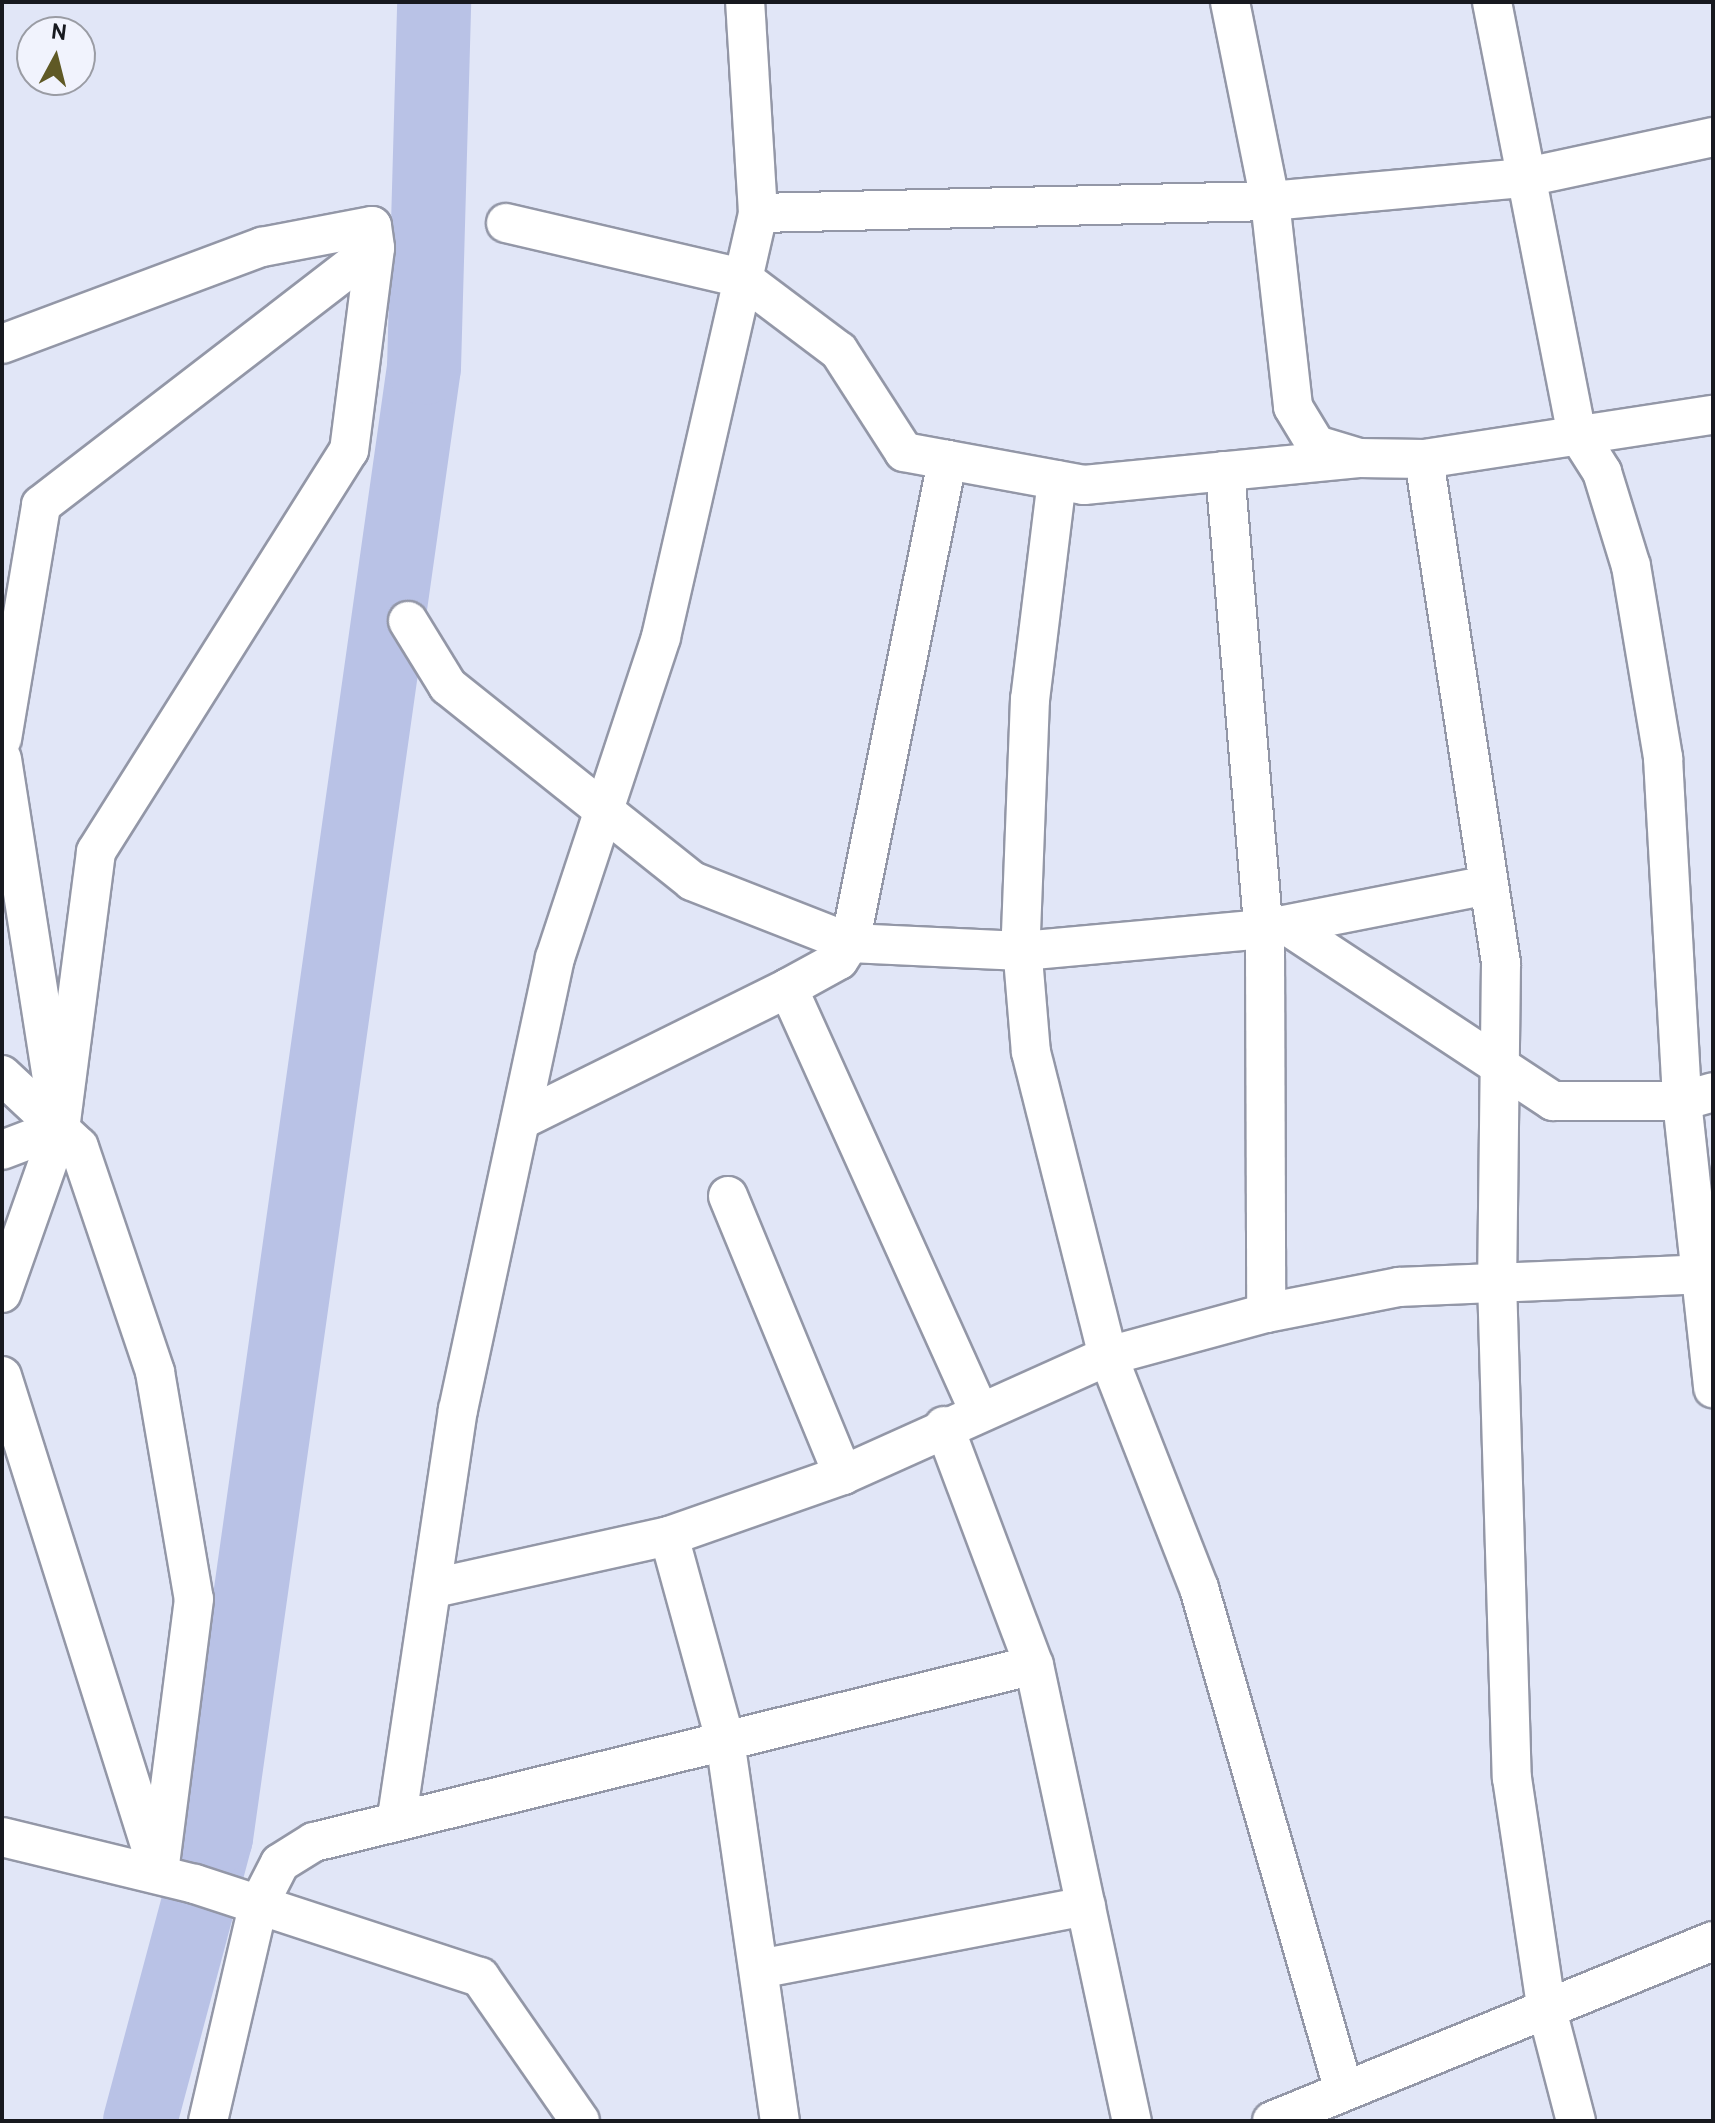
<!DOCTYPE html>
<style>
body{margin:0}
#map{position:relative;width:1715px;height:2123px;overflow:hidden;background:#e1e6f7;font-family:Overpass,sans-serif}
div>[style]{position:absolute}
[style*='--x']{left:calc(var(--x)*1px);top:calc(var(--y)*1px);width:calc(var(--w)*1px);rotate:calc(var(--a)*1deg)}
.river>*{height:74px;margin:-37px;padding:0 37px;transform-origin:37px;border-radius:37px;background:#b9c2e6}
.roads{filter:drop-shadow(2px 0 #9397a7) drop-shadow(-2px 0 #9397a7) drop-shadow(0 2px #9397a7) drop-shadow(0 -2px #9397a7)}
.street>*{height:38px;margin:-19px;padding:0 19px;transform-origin:19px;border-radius:19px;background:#fff}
span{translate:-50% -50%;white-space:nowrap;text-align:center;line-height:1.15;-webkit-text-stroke:8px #f1f3fd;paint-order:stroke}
.frame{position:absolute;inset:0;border:4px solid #17191f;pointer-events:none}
.north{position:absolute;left:16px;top:16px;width:80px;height:80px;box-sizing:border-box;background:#f1f3fd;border:2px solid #9a9ca4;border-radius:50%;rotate:7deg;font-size:22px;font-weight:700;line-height:32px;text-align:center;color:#17191f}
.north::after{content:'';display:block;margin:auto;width:28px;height:36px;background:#5f5925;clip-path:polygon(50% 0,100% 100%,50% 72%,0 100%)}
</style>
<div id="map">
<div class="river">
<i style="--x:140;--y:2121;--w:293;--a:-75"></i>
<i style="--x:216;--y:1838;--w:1485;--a:-81.95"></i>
<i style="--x:424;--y:368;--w:366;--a:-88.4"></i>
</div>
<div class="roads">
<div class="street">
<i style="--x:1230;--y:2;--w:203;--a:78.6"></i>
<i style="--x:1270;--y:201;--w:207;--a:83.6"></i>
<i style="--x:1293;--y:407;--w:44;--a:58.8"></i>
<i style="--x:1316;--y:445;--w:45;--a:16.8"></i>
<i style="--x:1359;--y:458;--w:65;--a:0.9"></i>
<i style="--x:1424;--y:459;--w:292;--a:-8.7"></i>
<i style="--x:1492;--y:2;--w:437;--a:78.9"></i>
<i style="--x:1576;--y:431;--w:49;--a:57.6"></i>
<i style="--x:1602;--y:472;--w:98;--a:72.9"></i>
<i style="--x:1631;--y:566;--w:195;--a:80.5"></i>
<i style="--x:1663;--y:758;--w:344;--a:86.8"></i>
<i style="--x:1682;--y:1101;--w:289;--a:83.8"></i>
<i style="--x:758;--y:213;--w:512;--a:-1.34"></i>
<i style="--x:1270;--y:201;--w:253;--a:-5.2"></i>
<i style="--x:1522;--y:178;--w:195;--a:-12.1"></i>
<i style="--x:506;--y:223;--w:242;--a:13.1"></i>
<i style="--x:742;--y:278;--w:121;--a:37"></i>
<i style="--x:839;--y:351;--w:120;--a:57.2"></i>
<i style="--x:904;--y:452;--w:183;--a:10.4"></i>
<i style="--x:1084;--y:485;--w:276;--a:-5.6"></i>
<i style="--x:2;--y:344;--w:278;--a:-20.5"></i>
<i style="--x:262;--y:247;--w:112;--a:-10.8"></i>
<i style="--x:372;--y:226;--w:22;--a:82"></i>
<i style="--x:1424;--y:459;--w:510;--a:81.31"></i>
<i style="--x:1501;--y:963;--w:318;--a:90.7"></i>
<i style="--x:1497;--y:1281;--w:497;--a:88.3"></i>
<i style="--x:1512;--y:1778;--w:231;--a:81.5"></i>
<i style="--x:1546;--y:2006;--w:119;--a:75.4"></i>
<i style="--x:1225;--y:471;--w:480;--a:85.2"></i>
<i style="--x:1265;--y:949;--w:364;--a:89.8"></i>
<i style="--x:1057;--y:480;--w:221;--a:97"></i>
<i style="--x:1030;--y:699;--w:235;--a:92.2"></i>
<i style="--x:1021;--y:934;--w:118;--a:85.2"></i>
<i style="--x:1031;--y:1052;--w:314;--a:75.8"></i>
<i style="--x:1108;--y:1356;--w:249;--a:68.6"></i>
<i style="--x:1199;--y:1588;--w:523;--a:73.92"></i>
<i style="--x:408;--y:621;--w:76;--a:58.4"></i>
<i style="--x:448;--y:686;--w:312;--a:38.6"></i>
<i style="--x:692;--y:881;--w:170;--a:21.4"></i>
<i style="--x:850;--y:943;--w:172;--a:2.7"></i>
<i style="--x:1022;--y:951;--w:243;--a:-5.2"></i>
<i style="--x:1264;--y:929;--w:229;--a:-11.1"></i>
<i style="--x:2;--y:739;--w:237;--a:-80.5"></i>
<i style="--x:41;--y:505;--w:421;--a:-37.6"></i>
<i style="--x:375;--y:248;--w:204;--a:97.3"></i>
<i style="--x:349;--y:450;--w:475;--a:122.2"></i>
<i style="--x:96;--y:852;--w:278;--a:97.4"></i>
<i style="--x:60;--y:1128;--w:175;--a:109.4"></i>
<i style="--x:2;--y:759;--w:331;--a:81.1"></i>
<i style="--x:1286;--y:925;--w:320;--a:33.4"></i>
<i style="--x:1553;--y:1101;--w:129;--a:0"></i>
<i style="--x:1682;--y:1101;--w:32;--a:-16"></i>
<i style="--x:788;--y:988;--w:464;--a:65.7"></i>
<i style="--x:2;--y:1075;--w:105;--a:43.1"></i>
<i style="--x:79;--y:1147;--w:237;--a:71.3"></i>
<i style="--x:155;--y:1372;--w:230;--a:80.3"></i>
<i style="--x:194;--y:1599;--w:277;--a:97.3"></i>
<i style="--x:521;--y:1120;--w:298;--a:-26.3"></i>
<i style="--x:788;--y:988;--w:58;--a:-28.8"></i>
<i style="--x:839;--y:960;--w:20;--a:-57"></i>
<i style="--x:850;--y:943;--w:493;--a:-78.6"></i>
<i style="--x:2;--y:1150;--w:62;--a:-20.8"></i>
<i style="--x:728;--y:1196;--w:302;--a:67.6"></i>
<i style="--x:2;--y:1376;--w:512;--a:72.49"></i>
<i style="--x:944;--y:1426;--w:255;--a:69.4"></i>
<i style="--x:1034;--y:1665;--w:466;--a:77.9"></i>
<i style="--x:669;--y:1536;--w:212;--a:74.6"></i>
<i style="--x:725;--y:1740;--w:385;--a:81.8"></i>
<i style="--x:434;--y:1588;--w:241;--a:-12.5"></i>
<i style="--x:669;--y:1536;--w:184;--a:-19.3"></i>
<i style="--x:843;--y:1475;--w:290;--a:-24.2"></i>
<i style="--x:1108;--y:1356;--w:164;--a:-15.2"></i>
<i style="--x:1266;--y:1313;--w:136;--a:-11.1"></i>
<i style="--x:1399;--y:1287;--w:314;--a:-2.4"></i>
<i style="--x:397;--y:1817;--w:412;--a:-81.5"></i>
<i style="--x:458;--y:1410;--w:462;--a:-77.9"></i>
<i style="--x:555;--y:958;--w:338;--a:-71.7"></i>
<i style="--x:661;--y:637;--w:435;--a:-77.1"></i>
<i style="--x:758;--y:213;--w:211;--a:-93.5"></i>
<i style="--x:2;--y:1837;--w:199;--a:13.7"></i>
<i style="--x:195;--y:1884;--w:300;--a:18.1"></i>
<i style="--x:480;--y:1977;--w:175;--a:55.2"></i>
<i style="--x:759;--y:1969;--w:333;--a:-10.9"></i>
<i style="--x:208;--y:2121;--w:221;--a:-76.9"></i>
<i style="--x:258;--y:1906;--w:48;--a:-62.9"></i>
<i style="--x:280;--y:1863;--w:40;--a:-32"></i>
<i style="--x:314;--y:1842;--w:741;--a:-13.81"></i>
<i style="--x:1272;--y:2121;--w:476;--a:-22.2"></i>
</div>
</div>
<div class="frame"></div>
<div class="north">N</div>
</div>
